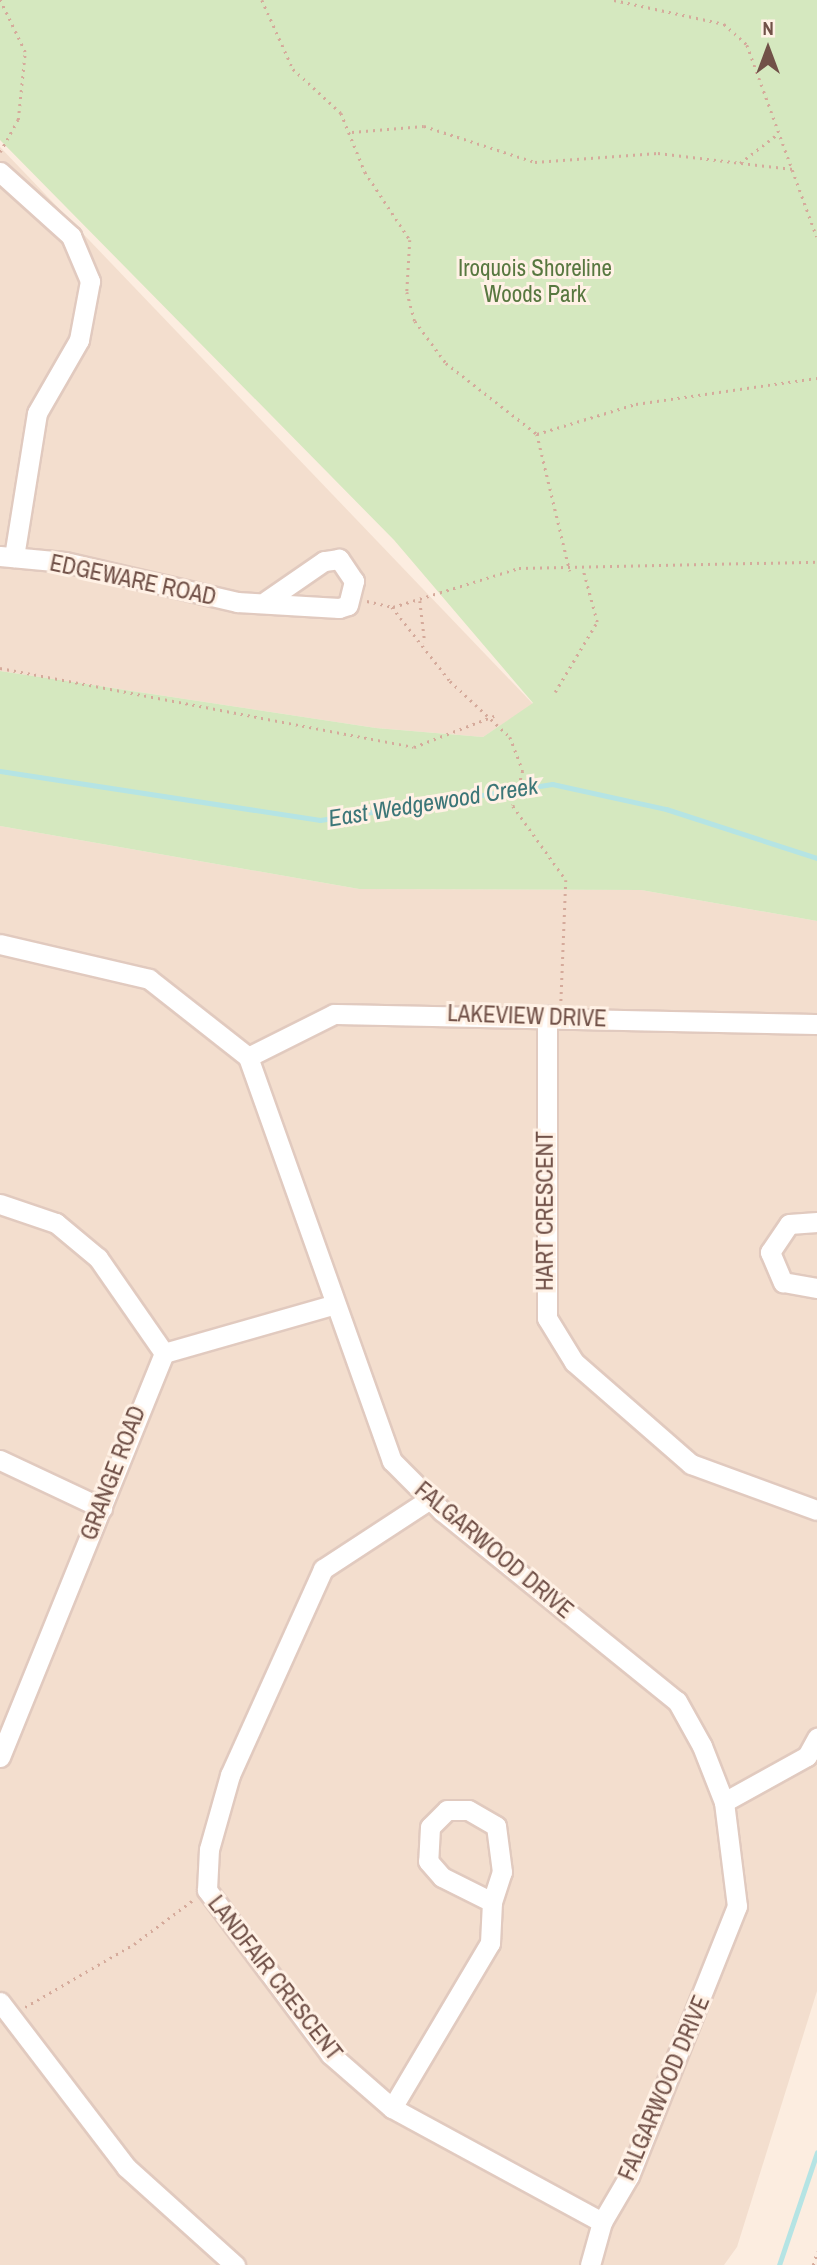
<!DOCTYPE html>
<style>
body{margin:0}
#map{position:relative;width:817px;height:2265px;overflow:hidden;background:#fcede0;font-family:"Archivo Narrow",sans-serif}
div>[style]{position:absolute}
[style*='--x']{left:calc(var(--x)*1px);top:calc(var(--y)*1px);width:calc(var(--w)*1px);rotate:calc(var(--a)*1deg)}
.residential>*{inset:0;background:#f3dece}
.green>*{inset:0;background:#d5e8bf}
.stream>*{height:5px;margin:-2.5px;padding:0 2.5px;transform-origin:2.5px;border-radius:2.5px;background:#b5e4e4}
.path>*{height:2.5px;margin-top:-1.25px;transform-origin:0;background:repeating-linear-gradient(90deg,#d5aa9b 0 2px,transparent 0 7px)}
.roads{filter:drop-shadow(2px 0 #e1cabf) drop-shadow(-2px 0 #e1cabf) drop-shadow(0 2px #e1cabf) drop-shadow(0 -2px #e1cabf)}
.minor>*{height:19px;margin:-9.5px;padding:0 9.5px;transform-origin:9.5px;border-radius:9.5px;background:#fff}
span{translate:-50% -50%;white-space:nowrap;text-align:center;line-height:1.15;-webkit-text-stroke:6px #fff1e5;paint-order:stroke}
.park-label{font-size:23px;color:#587840}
.street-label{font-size:23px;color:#715148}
.water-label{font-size:24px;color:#3c7678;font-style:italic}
.north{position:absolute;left:733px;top:14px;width:70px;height:70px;-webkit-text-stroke:5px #fff1e5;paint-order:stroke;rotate:0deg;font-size:19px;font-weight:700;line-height:28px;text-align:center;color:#715148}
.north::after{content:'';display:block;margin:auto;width:24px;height:32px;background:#715148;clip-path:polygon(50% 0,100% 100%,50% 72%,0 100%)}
</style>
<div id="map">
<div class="residential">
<i style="clip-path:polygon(0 147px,533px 704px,483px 737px,376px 728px,0 671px)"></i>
<i style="clip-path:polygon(0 826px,359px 889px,641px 890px,817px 921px,817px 1991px,737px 2247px,724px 2265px,0 2265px)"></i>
</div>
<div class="green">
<i style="clip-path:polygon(0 0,817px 0,817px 921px,641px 890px,359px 889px,0 826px,0 671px,376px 728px,483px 737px,533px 703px,394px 540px,0 140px)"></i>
</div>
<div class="stream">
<i style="--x:0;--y:771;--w:324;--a:8.7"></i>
<i style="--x:320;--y:820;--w:235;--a:-8.8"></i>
<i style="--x:552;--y:784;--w:117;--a:12.4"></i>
<i style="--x:666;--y:809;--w:159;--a:18"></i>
<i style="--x:779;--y:2265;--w:119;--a:-71.4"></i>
</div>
<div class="path">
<i style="--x:262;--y:0;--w:76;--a:65.8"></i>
<i style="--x:293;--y:69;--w:65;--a:42.5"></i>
<i style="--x:341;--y:113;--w:64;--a:67.9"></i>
<i style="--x:365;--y:172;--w:82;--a:56.5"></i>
<i style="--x:410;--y:240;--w:52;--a:93.3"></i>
<i style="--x:407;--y:292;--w:30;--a:75"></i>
<i style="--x:415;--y:321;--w:52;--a:53.6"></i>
<i style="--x:446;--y:363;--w:115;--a:38"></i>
<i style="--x:537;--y:434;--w:141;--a:76.5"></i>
<i style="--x:614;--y:0;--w:113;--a:12.3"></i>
<i style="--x:724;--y:24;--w:31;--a:42"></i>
<i style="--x:747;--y:45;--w:204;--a:70"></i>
<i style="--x:352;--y:132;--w:72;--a:-4.8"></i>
<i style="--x:424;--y:126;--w:117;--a:18"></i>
<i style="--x:535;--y:162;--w:123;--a:-4.2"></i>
<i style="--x:658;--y:153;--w:136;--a:6.8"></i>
<i style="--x:0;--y:152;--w:37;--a:-61"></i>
<i style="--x:18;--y:120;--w:68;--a:-84.1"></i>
<i style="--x:25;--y:52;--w:58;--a:-115.7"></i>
<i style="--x:740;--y:163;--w:49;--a:-37.6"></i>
<i style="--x:537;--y:434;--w:103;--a:-16.9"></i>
<i style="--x:636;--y:404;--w:183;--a:-8.2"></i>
<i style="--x:367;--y:601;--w:26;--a:13"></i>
<i style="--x:392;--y:607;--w:94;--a:51.9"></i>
<i style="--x:450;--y:681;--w:82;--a:43"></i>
<i style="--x:510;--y:737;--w:36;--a:69"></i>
<i style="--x:523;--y:771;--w:36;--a:106"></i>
<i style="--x:513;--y:806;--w:91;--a:54.4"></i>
<i style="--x:566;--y:880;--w:122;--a:92.3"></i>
<i style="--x:420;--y:601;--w:42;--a:83.2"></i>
<i style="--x:393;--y:607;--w:132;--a:-17.2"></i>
<i style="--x:519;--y:568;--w:298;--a:-1.2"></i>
<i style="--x:0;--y:668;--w:421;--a:10.8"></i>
<i style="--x:414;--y:747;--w:86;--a:-21.2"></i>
<i style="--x:555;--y:692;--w:82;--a:-59"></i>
<i style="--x:597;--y:622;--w:54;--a:-105.1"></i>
<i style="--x:25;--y:2007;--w:126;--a:-30"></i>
<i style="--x:134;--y:1944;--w:74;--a:-36.7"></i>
<i style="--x:813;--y:2265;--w:14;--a:-73"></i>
</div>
<div class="roads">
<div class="minor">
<i style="--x:0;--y:172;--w:96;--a:42"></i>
<i style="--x:71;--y:236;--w:49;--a:67.1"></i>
<i style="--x:90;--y:281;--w:60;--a:100.6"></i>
<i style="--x:79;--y:340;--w:84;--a:119.9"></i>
<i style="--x:37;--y:413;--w:146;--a:99.1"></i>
<i style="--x:0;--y:556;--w:65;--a:5.3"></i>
<i style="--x:65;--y:562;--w:177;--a:13.1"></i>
<i style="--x:237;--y:602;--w:102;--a:3.4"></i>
<i style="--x:339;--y:608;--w:9;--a:-18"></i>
<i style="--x:348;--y:605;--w:25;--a:-76"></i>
<i style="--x:354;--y:581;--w:27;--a:-124"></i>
<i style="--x:339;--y:559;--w:15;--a:172"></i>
<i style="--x:324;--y:561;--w:70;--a:145.4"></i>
<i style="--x:0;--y:944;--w:153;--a:13.2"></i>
<i style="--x:149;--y:979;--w:126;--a:38.2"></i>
<i style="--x:248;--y:1057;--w:429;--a:70.4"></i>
<i style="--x:392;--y:1461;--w:71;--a:45"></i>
<i style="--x:442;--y:1511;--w:302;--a:39"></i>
<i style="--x:677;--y:1701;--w:51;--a:60.9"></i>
<i style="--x:702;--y:1746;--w:60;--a:68.6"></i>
<i style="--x:724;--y:1802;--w:105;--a:82.9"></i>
<i style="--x:737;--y:1906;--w:291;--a:111.8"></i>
<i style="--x:629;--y:2176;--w:53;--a:120.4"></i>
<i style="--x:602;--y:2222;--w:45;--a:105.6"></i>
<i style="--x:547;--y:1015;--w:303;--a:90"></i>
<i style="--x:547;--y:1318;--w:52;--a:58.5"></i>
<i style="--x:574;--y:1362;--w:155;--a:41.1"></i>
<i style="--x:691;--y:1464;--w:134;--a:20.1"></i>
<i style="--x:248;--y:1057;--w:96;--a:-26.6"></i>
<i style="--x:334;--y:1014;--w:483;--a:1.2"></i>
<i style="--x:0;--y:1204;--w:59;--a:18.7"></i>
<i style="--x:56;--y:1223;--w:55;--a:39.8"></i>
<i style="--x:98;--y:1258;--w:116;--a:55.2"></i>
<i style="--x:817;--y:1222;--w:28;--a:176"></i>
<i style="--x:789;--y:1224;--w:34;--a:124"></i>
<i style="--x:770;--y:1252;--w:33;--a:67"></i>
<i style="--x:783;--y:1282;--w:35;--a:10"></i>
<i style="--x:0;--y:1460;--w:113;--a:25.2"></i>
<i style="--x:430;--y:1499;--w:128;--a:146.8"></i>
<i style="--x:323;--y:1569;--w:226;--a:114.3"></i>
<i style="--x:230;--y:1775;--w:77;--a:105.8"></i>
<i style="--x:209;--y:1849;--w:41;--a:92.8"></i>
<i style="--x:207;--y:1890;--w:205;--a:53.1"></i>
<i style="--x:330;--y:2054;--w:82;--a:41.1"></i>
<i style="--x:392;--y:2108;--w:239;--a:28.5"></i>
<i style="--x:0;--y:1757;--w:436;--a:-67.9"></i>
<i style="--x:164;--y:1353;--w:175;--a:-15.9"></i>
<i style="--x:724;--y:1802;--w:95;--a:-29"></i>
<i style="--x:807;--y:1756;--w:21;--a:-61"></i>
<i style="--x:0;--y:2002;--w:208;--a:52.6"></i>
<i style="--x:126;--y:2167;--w:147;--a:42"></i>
<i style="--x:392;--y:2108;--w:192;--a:-59.3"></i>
<i style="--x:490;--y:1943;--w:41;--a:-87.2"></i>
<i style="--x:492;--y:1902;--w:32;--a:-72"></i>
<i style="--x:502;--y:1872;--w:46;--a:-97.4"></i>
<i style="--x:496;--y:1826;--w:32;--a:-150"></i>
<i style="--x:468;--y:1810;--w:21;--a:180"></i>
<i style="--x:447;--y:1810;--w:24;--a:135"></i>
<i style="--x:430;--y:1827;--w:34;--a:93"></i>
<i style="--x:428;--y:1861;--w:21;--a:49"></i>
<i style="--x:442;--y:1877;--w:56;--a:26.6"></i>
</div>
</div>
<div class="park-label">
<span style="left:535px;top:281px">Iroquois Shoreline<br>Woods Park</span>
</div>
<div class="street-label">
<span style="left:133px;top:580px;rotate:12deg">EDGEWARE ROAD</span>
<span style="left:527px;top:1016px;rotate:2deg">LAKEVIEW DRIVE</span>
<span style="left:545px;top:1211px;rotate:-90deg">HART CRESCENT</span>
<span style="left:113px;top:1473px;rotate:-69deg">GRANGE ROAD</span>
<span style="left:494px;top:1550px;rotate:40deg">FALGARWOOD DRIVE</span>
<span style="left:275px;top:1978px;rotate:52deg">LANDFAIR CRESCENT</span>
<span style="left:664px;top:2088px;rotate:-67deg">FALGARWOOD DRIVE</span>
</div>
<div class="water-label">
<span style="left:433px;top:802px;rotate:-9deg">East Wedgewood Creek</span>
</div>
<div class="north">N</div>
</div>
